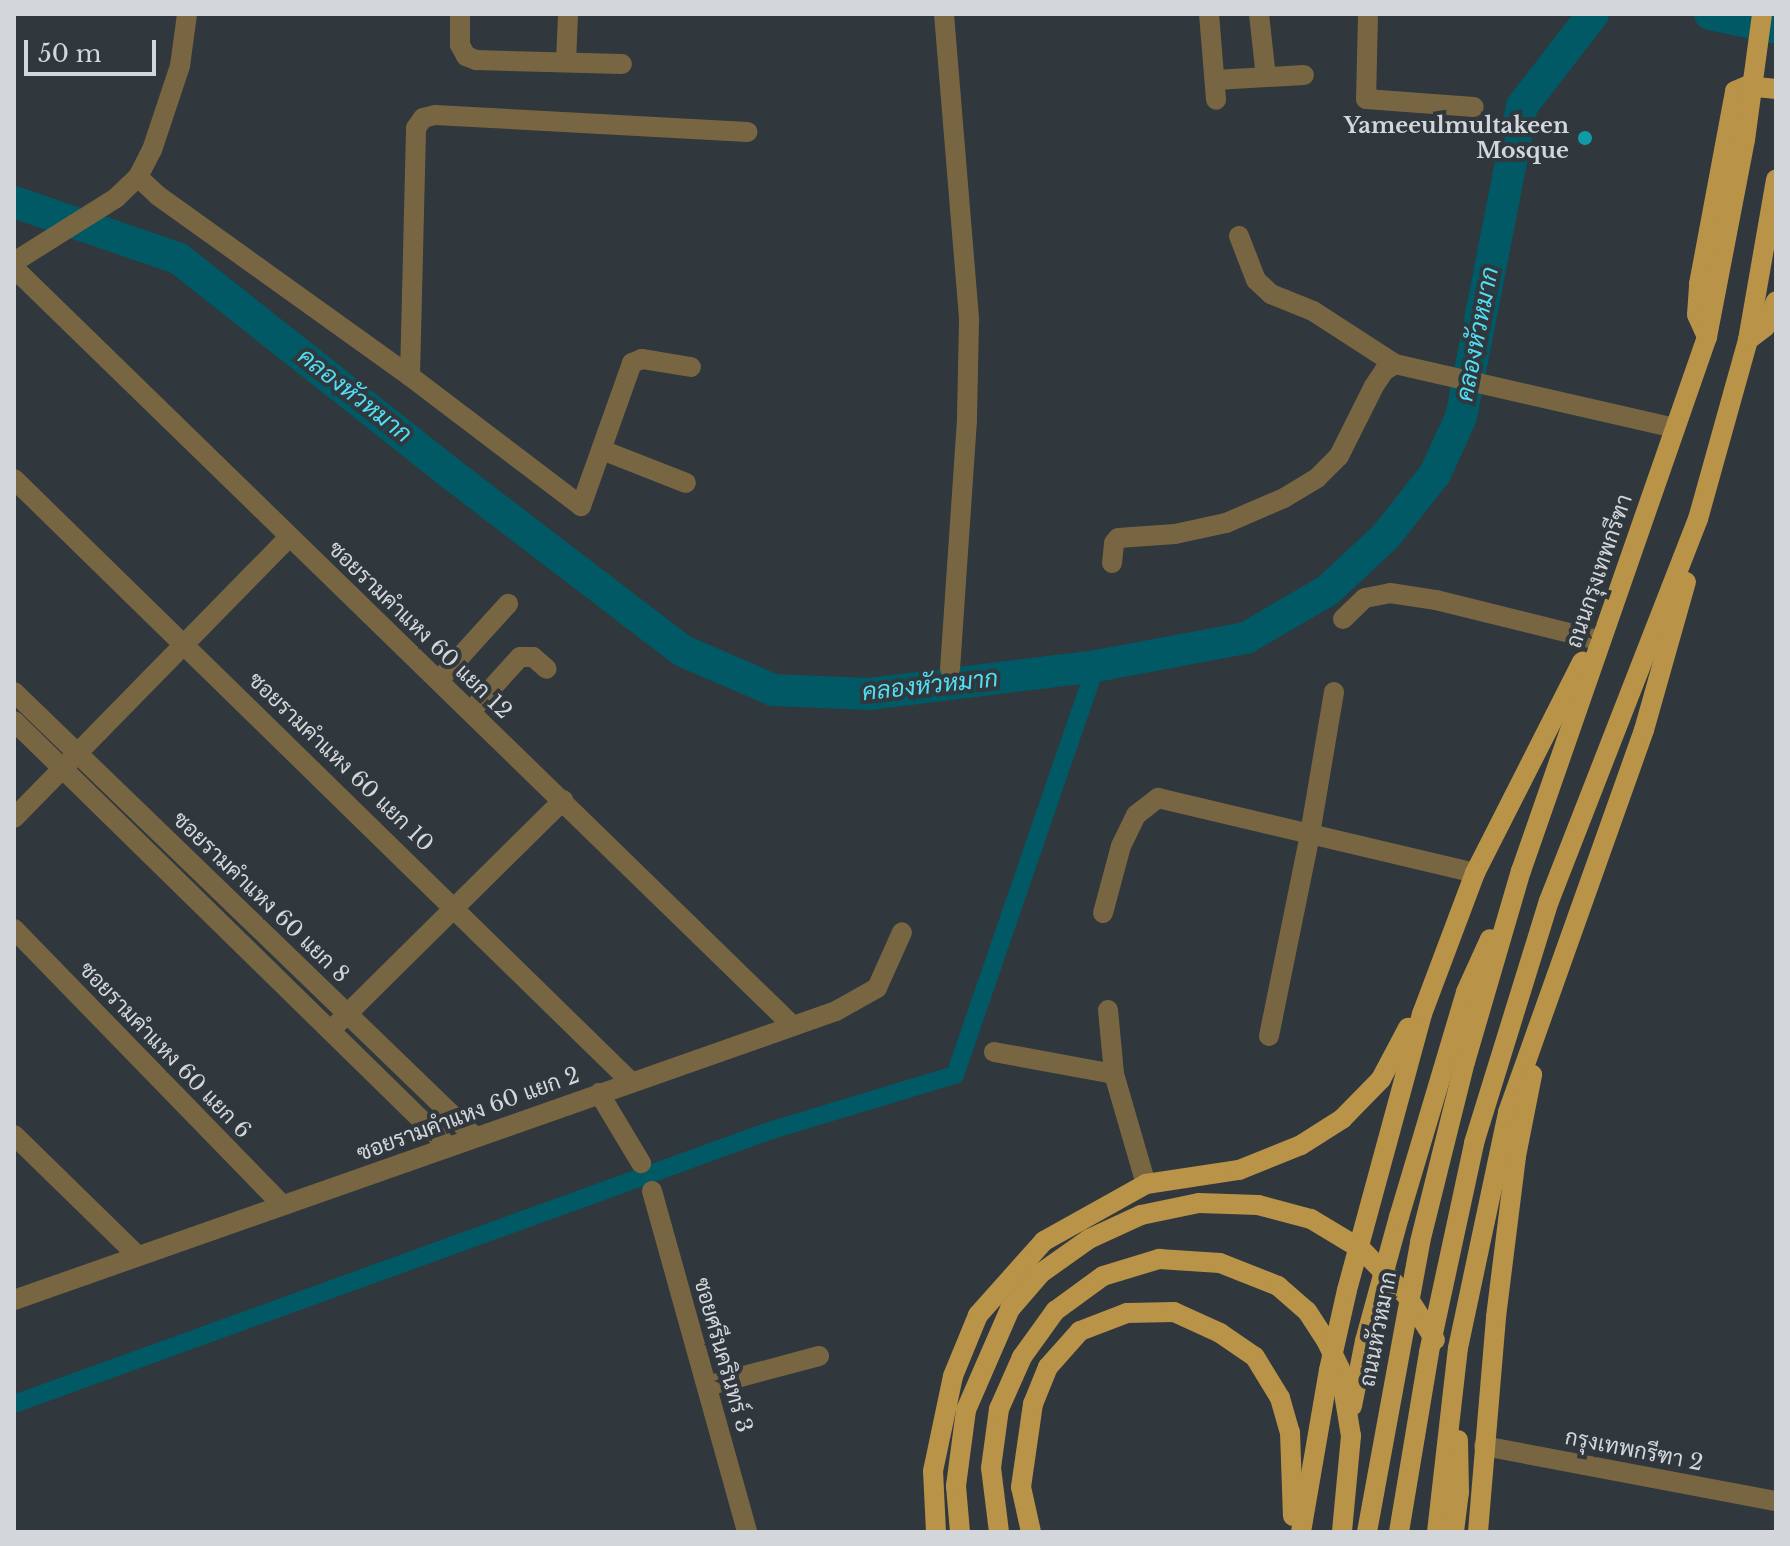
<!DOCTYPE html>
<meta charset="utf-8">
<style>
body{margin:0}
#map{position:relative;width:1790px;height:1546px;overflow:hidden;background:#30373d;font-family:"Libre Baskerville",Sarabun,serif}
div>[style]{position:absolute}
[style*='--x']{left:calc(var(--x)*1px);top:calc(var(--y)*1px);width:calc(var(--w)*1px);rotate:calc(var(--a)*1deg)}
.canal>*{height:18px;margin:-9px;padding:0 9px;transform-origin:9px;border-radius:9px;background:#005964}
.river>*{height:32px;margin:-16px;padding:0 16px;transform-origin:16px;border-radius:16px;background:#005964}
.minor>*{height:20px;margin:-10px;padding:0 10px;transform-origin:10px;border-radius:10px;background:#786643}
.major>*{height:20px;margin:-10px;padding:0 10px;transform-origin:10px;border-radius:10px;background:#b99348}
.dots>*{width:22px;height:22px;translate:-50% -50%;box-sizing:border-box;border:4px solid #30373d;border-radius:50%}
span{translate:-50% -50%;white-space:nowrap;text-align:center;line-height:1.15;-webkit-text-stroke:8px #30373d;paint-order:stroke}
.poi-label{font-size:22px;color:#d3d7db;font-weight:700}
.right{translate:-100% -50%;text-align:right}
.street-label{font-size:22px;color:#d3d7db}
.water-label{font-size:24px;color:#51dff4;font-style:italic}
.frame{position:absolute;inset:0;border:16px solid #d3d7db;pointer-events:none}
.scale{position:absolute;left:24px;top:40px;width:132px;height:36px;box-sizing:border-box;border:4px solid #d3d7db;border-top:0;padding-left:10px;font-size:24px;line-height:28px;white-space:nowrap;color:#d3d7db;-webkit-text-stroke:6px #30373d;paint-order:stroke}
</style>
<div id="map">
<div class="canal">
<i style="--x:14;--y:1404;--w:803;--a:-19.88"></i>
<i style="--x:769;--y:1131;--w:194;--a:-16.8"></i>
<i style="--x:955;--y:1075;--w:433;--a:-71"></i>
</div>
<div class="river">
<i style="--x:1710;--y:14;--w:67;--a:12"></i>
<i style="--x:14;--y:202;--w:173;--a:18.9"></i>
<i style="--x:178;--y:258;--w:342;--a:38.3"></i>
<i style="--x:446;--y:470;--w:298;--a:37.4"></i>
<i style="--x:683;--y:651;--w:98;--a:23.4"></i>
<i style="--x:773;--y:690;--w:96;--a:2.4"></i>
<i style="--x:869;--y:694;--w:229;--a:-7"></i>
<i style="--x:1096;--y:666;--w:153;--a:-10.6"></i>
<i style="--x:1246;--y:638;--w:95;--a:-30.3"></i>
<i style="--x:1328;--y:590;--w:78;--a:-42.9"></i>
<i style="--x:1385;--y:537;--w:80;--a:-51.6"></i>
<i style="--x:1435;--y:474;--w:63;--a:-65.5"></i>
<i style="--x:1461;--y:417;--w:317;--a:-78.9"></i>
<i style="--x:1522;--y:106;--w:116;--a:-52.3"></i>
</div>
<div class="minor">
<i style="--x:460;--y:14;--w:31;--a:90"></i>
<i style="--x:460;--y:45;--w:13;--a:61"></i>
<i style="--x:466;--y:56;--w:11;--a:22"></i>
<i style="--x:476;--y:60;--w:146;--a:1.6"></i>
<i style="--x:944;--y:14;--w:308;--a:85.3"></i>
<i style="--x:969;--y:321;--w:99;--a:91.2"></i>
<i style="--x:967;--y:420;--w:249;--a:93.9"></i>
<i style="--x:1209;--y:14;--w:86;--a:85.3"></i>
<i style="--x:1259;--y:14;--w:63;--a:83.7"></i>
<i style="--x:1368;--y:14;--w:85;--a:91.3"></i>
<i style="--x:1366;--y:99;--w:108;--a:4.2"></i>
<i style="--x:566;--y:62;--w:48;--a:-87.6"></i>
<i style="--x:1215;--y:80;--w:89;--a:-3.2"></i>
<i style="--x:138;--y:177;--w:26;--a:43"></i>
<i style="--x:157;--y:195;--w:311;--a:35.6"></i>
<i style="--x:1239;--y:236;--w:47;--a:68.9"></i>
<i style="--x:1256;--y:280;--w:21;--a:43"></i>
<i style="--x:1271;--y:294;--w:45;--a:22"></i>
<i style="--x:1313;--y:311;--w:98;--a:32.9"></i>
<i style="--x:14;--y:262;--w:120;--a:-32.1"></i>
<i style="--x:116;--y:198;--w:30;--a:-44"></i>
<i style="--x:138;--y:177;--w:30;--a:-63"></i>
<i style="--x:152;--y:150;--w:89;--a:-71.6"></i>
<i style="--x:180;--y:66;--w:52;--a:-82.3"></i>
<i style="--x:14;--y:268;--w:1087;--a:44.22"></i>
<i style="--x:691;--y:367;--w:50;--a:-170.7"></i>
<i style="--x:642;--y:359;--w:11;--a:158"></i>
<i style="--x:632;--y:363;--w:152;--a:109.6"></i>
<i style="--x:581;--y:506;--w:215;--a:-142.8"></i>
<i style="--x:410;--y:376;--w:248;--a:-88.6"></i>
<i style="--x:416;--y:128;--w:12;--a:-55"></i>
<i style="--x:423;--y:118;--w:12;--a:-14"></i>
<i style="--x:435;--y:115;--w:313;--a:3.1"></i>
<i style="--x:602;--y:450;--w:90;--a:21.4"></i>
<i style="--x:14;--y:479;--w:863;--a:44.34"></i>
<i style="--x:1112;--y:563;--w:20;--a:-84"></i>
<i style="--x:1114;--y:543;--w:6;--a:-51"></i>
<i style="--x:1118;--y:538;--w:57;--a:-4"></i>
<i style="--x:1175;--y:534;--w:52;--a:-12.2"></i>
<i style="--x:1226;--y:523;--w:63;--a:-23.3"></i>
<i style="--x:1284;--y:498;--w:39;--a:-31"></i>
<i style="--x:1317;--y:478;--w:31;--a:-45"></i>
<i style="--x:1339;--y:456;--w:78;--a:-63.4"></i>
<i style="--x:1374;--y:386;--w:18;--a:-56"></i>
<i style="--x:1384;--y:371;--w:13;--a:-32"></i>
<i style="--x:1395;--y:364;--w:286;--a:12.9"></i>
<i style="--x:1343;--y:619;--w:30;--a:-44"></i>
<i style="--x:1365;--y:598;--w:25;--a:-11"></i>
<i style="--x:1390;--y:593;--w:47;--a:8.7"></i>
<i style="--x:1436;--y:600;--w:163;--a:13.9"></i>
<i style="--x:439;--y:680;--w:103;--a:-47.8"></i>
<i style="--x:14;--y:692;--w:641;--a:43.99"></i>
<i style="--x:471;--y:711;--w:73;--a:-47.8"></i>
<i style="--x:520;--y:657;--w:13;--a:0"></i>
<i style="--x:533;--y:657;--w:18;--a:41"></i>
<i style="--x:14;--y:721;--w:609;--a:44.4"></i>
<i style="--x:14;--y:818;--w:393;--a:-45.6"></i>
<i style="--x:1103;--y:913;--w:69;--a:-75"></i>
<i style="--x:1121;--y:846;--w:34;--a:-64"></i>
<i style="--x:1136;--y:815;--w:28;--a:-38"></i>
<i style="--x:1158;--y:798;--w:326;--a:13.3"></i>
<i style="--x:14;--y:929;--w:385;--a:45.8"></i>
<i style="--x:1108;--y:1010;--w:64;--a:84.6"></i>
<i style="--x:1114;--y:1074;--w:115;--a:73.8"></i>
<i style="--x:338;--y:1023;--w:317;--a:-44.7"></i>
<i style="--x:1269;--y:1036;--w:206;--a:-78.5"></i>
<i style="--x:1310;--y:834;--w:144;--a:-80.4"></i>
<i style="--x:994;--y:1052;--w:122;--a:10.4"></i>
<i style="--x:599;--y:1093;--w:82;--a:59"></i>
<i style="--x:14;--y:1135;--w:173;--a:44.3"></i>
<i style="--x:652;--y:1191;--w:354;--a:74.4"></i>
<i style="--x:14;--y:1300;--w:871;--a:-19.37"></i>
<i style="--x:836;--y:1011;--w:47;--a:-29.3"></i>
<i style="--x:877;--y:988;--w:61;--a:-65.9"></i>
<i style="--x:707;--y:1386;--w:116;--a:-15"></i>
<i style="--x:1484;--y:1446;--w:297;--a:10.7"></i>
</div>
<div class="major">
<i style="--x:1707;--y:337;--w:24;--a:-114"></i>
<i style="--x:1697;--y:315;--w:31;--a:-86"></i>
<i style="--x:1699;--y:284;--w:196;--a:-79.4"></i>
<i style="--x:1735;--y:91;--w:13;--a:-23"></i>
<i style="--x:1747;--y:86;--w:29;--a:6"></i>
<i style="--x:1748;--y:340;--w:21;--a:-37"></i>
<i style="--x:1765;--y:327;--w:28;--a:-67"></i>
<i style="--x:1352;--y:1406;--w:66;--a:-78.7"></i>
<i style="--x:1365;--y:1341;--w:129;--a:-74.7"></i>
<i style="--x:1399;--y:1217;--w:235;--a:-73.4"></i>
<i style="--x:1466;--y:992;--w:58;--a:-65.6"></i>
<i style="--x:936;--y:1532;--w:61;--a:-92.8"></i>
<i style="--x:933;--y:1471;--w:97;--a:-78.1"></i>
<i style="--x:953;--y:1376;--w:66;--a:-67.7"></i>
<i style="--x:978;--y:1315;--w:99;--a:-48.3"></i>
<i style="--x:1044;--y:1241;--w:117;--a:-29.2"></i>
<i style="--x:1146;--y:1184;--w:94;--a:-8.6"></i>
<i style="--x:1239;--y:1170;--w:67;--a:-22"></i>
<i style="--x:1301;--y:1145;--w:49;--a:-32.4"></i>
<i style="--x:1342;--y:1119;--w:56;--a:-45.7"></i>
<i style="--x:1381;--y:1079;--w:58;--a:-62.1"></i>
<i style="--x:960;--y:1532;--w:46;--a:-95"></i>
<i style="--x:956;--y:1486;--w:77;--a:-82.5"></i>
<i style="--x:966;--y:1410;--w:110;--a:-66.5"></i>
<i style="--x:1010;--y:1309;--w:48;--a:-49.3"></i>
<i style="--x:1041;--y:1273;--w:59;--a:-35.3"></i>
<i style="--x:1089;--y:1239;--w:57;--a:-24.8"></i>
<i style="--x:1141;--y:1215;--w:59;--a:-11.7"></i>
<i style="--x:1199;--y:1203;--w:59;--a:1.9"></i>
<i style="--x:1258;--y:1205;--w:55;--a:14.8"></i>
<i style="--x:1311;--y:1219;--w:58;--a:31"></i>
<i style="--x:1361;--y:1249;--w:66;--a:45.6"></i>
<i style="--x:1407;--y:1296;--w:52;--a:57.5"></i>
<i style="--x:999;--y:1532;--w:64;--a:-97.1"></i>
<i style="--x:991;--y:1468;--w:60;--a:-82.3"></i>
<i style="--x:999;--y:1409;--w:57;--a:-66.1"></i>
<i style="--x:1022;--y:1357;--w:57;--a:-54.3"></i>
<i style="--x:1055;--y:1311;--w:59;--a:-36.1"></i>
<i style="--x:1103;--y:1276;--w:59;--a:-16.9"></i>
<i style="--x:1159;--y:1259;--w:61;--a:3.8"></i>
<i style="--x:1220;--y:1263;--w:62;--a:21.6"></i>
<i style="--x:1278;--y:1286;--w:38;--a:41"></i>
<i style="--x:1307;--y:1311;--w:35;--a:57"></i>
<i style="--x:1326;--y:1340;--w:32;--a:64"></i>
<i style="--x:1340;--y:1369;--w:68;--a:80.7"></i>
<i style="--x:1351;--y:1436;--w:96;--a:95.4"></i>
<i style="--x:1031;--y:1532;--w:46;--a:-102.5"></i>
<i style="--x:1021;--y:1487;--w:84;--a:-81.8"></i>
<i style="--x:1033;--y:1404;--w:40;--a:-68"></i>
<i style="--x:1048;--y:1367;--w:48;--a:-48.4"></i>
<i style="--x:1080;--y:1331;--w:50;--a:-21"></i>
<i style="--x:1127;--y:1313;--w:47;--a:-1.2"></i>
<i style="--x:1174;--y:1312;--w:51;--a:24.5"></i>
<i style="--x:1220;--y:1333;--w:42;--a:34.4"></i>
<i style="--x:1255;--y:1357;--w:48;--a:58.6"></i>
<i style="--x:1280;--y:1398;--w:35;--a:74"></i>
<i style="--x:1290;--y:1432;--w:84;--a:88"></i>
<i style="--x:1301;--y:1532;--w:164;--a:-80.2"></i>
<i style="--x:1329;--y:1370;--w:82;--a:-77.3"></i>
<i style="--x:1347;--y:1290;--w:286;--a:-74.8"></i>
<i style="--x:1422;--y:1014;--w:151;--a:-69.4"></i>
<i style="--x:1475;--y:873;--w:237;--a:-63.1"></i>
<i style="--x:1367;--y:1532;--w:295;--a:-79.6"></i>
<i style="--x:1420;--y:1242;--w:186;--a:-76"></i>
<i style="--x:1465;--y:1062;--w:199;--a:-73.7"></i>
<i style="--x:1521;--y:871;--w:565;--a:-70.8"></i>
<i style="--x:1707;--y:337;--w:201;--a:-79.1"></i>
<i style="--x:1745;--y:140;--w:127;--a:-82.3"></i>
<i style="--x:1399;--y:1532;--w:182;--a:-80.5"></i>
<i style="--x:1429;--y:1352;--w:214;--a:-77.8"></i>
<i style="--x:1474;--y:1143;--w:253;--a:-72.8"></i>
<i style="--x:1549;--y:901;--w:410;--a:-68.7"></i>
<i style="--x:1698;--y:519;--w:186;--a:-74.4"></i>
<i style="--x:1748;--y:340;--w:163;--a:-80.1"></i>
<i style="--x:1437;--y:1532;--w:185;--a:-83.5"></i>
<i style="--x:1458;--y:1348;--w:241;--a:-78"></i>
<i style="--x:1508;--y:1112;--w:405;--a:-70.4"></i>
<i style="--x:1644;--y:730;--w:154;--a:-74.2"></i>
<i style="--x:1454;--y:1532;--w:39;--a:-83"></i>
<i style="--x:1459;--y:1493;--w:53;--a:-91.1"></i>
<i style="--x:1478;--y:1532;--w:216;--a:-85.2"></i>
<i style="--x:1496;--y:1317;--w:162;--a:-82.9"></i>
<i style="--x:1516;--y:1156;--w:83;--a:-78.8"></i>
</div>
<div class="dots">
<i style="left:1585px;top:138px;background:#0f9aa8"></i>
</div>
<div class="poi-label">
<span class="right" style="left:1569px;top:138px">Yameeulmultakeen<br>Mosque</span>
</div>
<div class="street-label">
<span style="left:1599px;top:571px;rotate:-71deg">ถนนกรุงเทพกรีฑา</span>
<span style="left:420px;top:630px;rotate:44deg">ซอยรามคำแหง 60 แยก 12</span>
<span style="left:341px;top:762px;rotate:44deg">ซอยรามคำแหง 60 แยก 10</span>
<span style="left:261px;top:897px;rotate:44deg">ซอยรามคำแหง 60 แยก 8</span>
<span style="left:165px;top:1050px;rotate:46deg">ซอยรามคำแหง 60 แยก 6</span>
<span style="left:468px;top:1114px;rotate:-20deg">ซอยรามคำแหง 60 แยก 2</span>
<span style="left:1378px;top:1329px;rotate:-79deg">ถนนหัวหมาก</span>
<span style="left:723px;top:1355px;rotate:74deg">ซอยศรีนครินทร์ 3</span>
<span style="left:1634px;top:1450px;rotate:11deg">กรุงเทพกรีฑา 2</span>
</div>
<div class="water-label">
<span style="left:1477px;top:334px;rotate:-79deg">คลองหัวหมาก</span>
<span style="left:355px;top:395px;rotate:38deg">คลองหัวหมาก</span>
<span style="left:930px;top:685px;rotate:-6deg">คลองหัวหมาก</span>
</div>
<div class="frame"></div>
<div class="scale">50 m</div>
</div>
